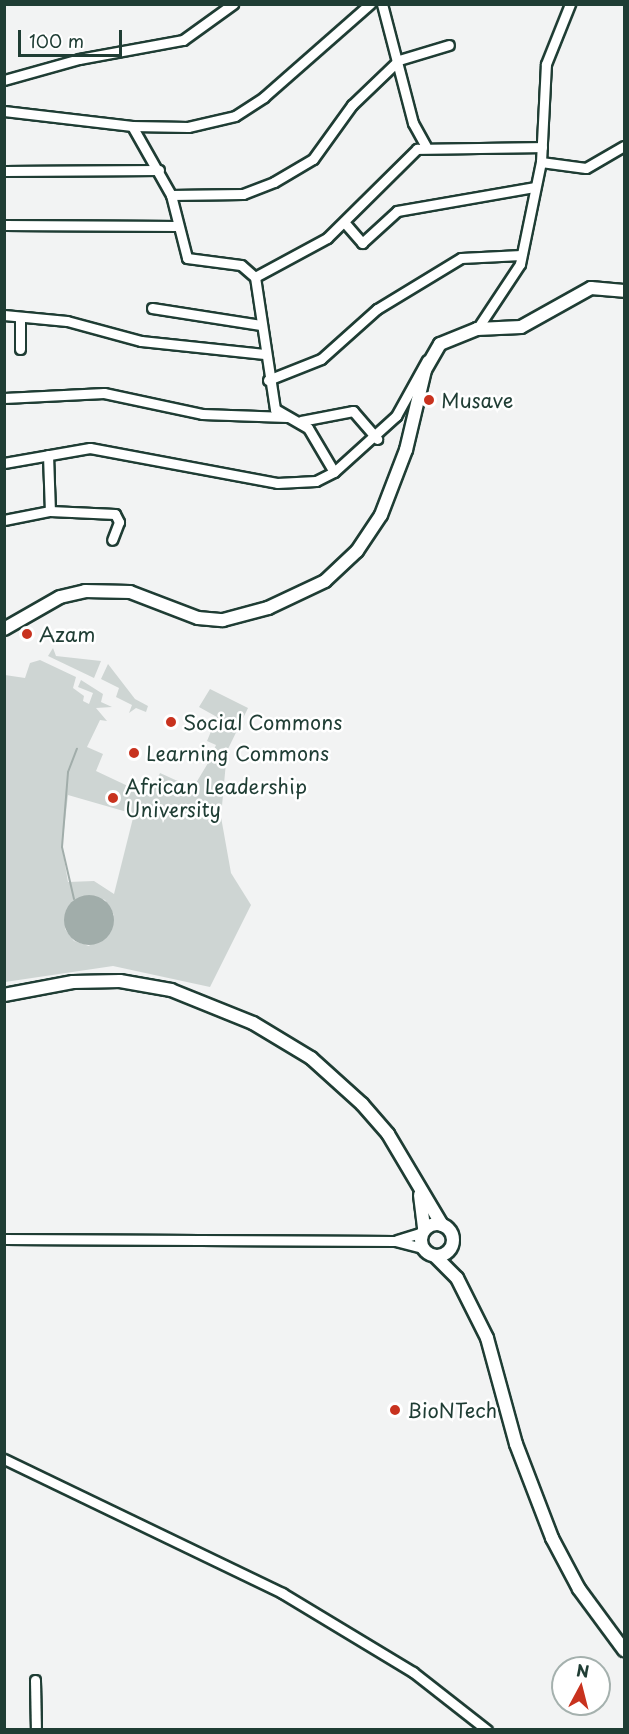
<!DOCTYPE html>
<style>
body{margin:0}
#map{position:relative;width:629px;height:1734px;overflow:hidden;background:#f2f3f3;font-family:"Playpen Sans",sans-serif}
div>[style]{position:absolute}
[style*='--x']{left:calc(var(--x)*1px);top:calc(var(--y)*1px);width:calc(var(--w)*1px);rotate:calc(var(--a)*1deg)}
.green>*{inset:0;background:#ced5d3}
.water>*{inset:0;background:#a1adaa}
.round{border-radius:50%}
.stream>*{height:2px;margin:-1px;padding:0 1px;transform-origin:1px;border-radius:1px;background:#a1adaa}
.roads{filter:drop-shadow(2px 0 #1f3d34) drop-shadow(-2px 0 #1f3d34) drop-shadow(0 2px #1f3d34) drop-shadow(0 -2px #1f3d34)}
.minor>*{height:9px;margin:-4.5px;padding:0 4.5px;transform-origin:4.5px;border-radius:4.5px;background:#fff}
.major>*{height:12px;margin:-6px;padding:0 6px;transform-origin:6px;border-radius:6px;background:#fff}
.major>.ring{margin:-6px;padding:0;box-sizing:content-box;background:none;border:12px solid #fff;border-radius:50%}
.dots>*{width:16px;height:16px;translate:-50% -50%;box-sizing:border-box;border:3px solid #fff;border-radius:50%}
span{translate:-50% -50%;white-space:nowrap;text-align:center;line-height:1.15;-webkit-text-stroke:5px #fff;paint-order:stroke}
.poi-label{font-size:20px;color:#1f3d34}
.left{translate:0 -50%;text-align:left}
.frame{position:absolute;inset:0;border:6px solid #1f3d34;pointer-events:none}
.north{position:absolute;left:551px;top:1656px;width:60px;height:60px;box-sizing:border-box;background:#fff;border:2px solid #a5b1ae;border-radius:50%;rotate:7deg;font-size:16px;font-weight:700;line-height:24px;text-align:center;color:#1f3d34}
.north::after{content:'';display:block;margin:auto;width:21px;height:27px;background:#c8321e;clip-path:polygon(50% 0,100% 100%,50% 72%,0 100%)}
.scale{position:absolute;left:18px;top:30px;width:104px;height:27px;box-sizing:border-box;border:3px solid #1f3d34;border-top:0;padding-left:8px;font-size:18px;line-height:21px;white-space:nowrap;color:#1f3d34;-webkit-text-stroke:4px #fff;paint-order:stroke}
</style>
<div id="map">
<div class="green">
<i style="clip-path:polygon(53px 648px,56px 656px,101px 661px,94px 678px,48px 656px)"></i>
<i style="clip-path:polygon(evenodd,40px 660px,76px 677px,73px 688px,84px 696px,83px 701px,89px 704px,93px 693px,78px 687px,81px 680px,103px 694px,101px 702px,112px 707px,96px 708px,107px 721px,100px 720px,87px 747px,103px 754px,96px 771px,149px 796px,160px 773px,193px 788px,208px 763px,216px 745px,207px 741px,217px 717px,199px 707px,210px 689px,248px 708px,227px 751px,221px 817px,231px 873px,251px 905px,210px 987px,113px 966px,5px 982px,5px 675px,25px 678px,30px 663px,40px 660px,68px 795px,134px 814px,114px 894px,94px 881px,68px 882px,62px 847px,68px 795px,40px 660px,88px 895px,105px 900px,114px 915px,89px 946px,74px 941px,65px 929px,88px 895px)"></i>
<i style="clip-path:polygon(108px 664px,135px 699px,148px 706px,146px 712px,136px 708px,129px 713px,132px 705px,116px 697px,119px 688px,101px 679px)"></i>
</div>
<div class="water">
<i class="round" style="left:64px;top:895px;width:50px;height:50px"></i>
</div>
<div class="stream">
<i style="--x:74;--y:899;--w:53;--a:-103"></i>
<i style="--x:62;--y:847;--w:75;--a:-85.4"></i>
<i style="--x:68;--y:772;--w:25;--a:-69"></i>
</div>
<div class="roads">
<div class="minor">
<i style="--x:382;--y:4;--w:123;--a:75.4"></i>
<i style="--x:413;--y:123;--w:26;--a:61"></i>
<i style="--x:4;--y:80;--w:78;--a:-15.6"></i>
<i style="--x:79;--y:59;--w:106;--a:-10.4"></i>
<i style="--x:183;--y:40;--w:62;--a:-35.8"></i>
<i style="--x:4;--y:111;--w:129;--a:6.7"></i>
<i style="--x:132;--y:126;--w:79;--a:60.5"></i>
<i style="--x:171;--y:195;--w:65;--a:75.7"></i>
<i style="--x:187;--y:258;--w:54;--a:7.4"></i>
<i style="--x:241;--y:265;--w:18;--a:41"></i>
<i style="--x:255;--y:277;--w:134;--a:81.4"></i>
<i style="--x:275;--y:409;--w:38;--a:30"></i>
<i style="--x:308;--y:428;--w:51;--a:59.4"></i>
<i style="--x:334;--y:472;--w:84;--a:-42.1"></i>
<i style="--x:396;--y:416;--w:64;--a:-61"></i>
<i style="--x:132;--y:126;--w:56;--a:1"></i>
<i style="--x:188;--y:127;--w:48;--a:-13.2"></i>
<i style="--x:235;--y:116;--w:35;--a:-33"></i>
<i style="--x:264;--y:97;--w:141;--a:-41.3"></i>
<i style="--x:541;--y:162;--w:45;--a:7.6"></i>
<i style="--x:586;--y:168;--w:44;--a:-30.1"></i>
<i style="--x:4;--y:171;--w:155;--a:-0.4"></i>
<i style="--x:171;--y:195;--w:72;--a:-0.8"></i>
<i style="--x:243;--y:194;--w:33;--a:-21"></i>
<i style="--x:274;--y:182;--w:45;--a:-30.5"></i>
<i style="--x:313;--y:159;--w:67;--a:-54.2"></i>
<i style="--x:352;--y:105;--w:65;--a:-43.8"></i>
<i style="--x:399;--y:60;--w:52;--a:-16.7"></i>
<i style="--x:344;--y:222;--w:28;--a:49"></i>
<i style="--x:362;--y:243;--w:47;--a:-42.4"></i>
<i style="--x:397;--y:211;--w:139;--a:-9.9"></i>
<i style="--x:4;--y:225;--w:174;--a:0.3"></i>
<i style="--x:255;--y:277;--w:82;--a:-28.4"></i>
<i style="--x:327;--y:238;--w:127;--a:-44.7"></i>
<i style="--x:417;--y:149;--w:125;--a:-0.9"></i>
<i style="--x:152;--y:308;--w:110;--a:8.9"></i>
<i style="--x:4;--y:315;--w:63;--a:5.4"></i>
<i style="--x:67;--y:321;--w:77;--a:15.1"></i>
<i style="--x:141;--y:341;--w:124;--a:6"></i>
<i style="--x:477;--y:329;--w:78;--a:-56.5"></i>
<i style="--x:520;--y:264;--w:104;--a:-78.4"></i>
<i style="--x:541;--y:162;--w:98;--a:-87.1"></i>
<i style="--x:546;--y:64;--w:65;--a:-68.2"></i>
<i style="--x:20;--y:349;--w:32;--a:-90"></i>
<i style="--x:268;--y:380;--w:57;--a:-21.6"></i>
<i style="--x:321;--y:359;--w:75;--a:-41.8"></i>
<i style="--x:377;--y:309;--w:98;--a:-31.3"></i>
<i style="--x:461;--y:258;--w:60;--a:-2.9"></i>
<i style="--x:4;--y:398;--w:100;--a:-2.9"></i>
<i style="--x:104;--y:393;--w:100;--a:12.1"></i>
<i style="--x:202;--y:414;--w:85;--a:2"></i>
<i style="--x:301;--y:421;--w:53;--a:-10.9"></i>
<i style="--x:353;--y:411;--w:37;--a:49"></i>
<i style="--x:48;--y:455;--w:56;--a:88"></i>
<i style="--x:4;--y:463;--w:87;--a:-9.9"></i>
<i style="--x:90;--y:448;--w:190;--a:10.6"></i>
<i style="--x:277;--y:483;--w:39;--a:-3"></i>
<i style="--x:316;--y:481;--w:20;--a:-27"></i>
<i style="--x:4;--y:520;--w:47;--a:-11.1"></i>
<i style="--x:50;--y:511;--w:65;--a:2.6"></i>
<i style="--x:115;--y:514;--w:9;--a:63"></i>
<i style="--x:119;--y:522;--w:19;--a:111"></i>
<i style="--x:4;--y:1239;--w:391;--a:0.3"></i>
<i style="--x:395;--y:1241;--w:29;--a:14"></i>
<i style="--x:397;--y:1240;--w:27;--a:-17"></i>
<i style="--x:4;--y:1459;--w:309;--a:25.7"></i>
<i style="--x:282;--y:1593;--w:153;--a:31.1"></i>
<i style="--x:413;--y:1672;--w:94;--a:38.1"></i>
<i style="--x:35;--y:1680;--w:50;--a:88.9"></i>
</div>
<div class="major">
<i style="--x:4;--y:629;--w:64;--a:-29.7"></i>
<i style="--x:60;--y:597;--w:26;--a:-13"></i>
<i style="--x:85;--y:591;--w:45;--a:1.3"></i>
<i style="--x:130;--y:592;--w:73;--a:20.9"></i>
<i style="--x:198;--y:618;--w:25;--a:5"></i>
<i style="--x:223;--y:620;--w:47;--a:-14.9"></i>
<i style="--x:268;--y:608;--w:63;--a:-25.3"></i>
<i style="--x:325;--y:581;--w:44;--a:-43.2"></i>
<i style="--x:357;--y:551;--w:43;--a:-56.3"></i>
<i style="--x:381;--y:515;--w:70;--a:-69"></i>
<i style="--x:406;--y:450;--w:82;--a:-76.6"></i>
<i style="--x:425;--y:370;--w:30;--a:-60"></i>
<i style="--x:440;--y:344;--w:40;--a:-22"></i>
<i style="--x:477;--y:329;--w:44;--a:-2.6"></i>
<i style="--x:521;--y:327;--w:80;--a:-29.1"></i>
<i style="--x:591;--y:288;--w:33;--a:5"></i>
<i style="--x:4;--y:995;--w:70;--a:-10.7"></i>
<i style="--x:73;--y:982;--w:47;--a:-1.2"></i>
<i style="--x:120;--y:981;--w:52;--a:10"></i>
<i style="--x:171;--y:990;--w:88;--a:21.9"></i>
<i style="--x:253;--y:1023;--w:68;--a:31.1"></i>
<i style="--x:311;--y:1058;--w:69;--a:42"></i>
<i style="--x:362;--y:1104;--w:40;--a:49"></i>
<i style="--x:388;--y:1134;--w:106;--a:59.3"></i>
<i style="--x:420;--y:1195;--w:35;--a:83"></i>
<i class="ring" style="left:421px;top:1224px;width:20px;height:20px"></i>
<i style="--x:435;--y:1256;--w:31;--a:45"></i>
<i style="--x:457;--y:1278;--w:67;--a:63.4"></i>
<i style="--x:487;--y:1338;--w:110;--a:74.7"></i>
<i style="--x:516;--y:1444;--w:101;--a:69"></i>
<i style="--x:552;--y:1538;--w:58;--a:62.1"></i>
<i style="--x:579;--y:1589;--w:76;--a:53.6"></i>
</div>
</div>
<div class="dots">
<i style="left:429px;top:400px;background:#c8321e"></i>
<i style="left:27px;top:634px;background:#c8321e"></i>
<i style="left:171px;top:722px;background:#c8321e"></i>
<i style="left:134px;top:753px;background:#c8321e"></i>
<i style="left:113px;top:798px;background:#c8321e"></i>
<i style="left:395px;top:1410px;background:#c8321e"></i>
</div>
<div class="poi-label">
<span class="left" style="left:441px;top:400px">Musave</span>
<span class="left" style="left:39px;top:634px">Azam</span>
<span class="left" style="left:183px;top:722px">Social Commons</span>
<span class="left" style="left:146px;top:753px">Learning Commons</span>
<span class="left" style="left:125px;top:798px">African Leadership<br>University</span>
<span class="left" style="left:407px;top:1410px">BioNTech</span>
</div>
<div class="frame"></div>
<div class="north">N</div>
<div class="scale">100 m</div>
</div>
